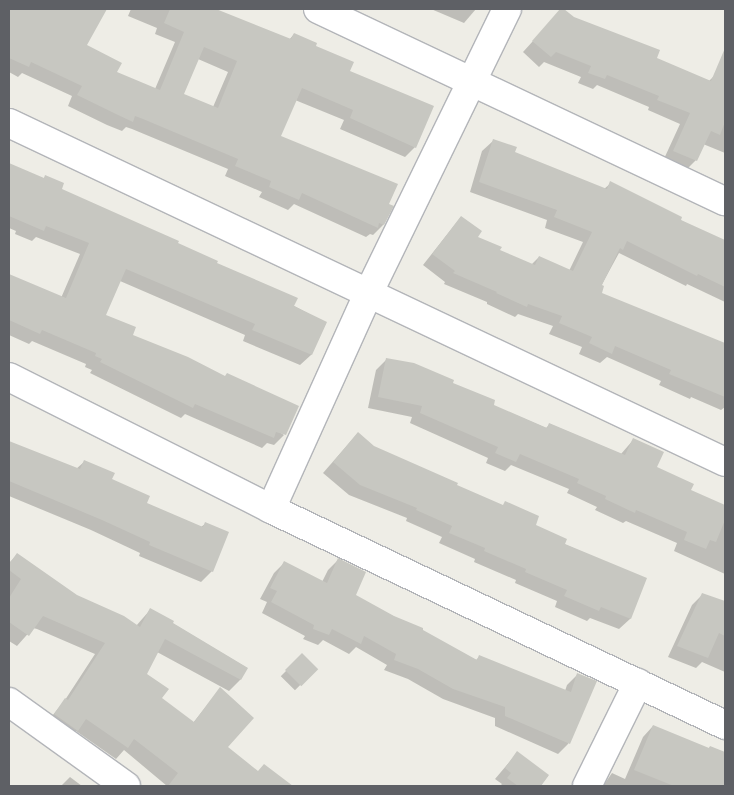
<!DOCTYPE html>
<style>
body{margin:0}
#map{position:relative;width:734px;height:795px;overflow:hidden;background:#eeede6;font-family:"Sofia Sans Condensed",sans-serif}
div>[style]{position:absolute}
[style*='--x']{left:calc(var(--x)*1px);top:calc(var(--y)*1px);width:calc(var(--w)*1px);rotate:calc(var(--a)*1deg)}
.shadow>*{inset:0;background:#0003;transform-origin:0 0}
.building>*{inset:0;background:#c7c7c1;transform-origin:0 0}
.roads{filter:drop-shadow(1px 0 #b3b5b9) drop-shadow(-1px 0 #b3b5b9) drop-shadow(0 1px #b3b5b9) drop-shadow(0 -1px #b3b5b9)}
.minor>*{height:28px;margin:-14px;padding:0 14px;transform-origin:14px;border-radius:14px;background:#fff}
span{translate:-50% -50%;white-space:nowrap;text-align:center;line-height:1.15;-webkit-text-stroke:4px #fff;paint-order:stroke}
.frame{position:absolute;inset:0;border:10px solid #5e6065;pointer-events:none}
</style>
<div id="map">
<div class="shadow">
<i style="clip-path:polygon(evenodd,9px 9px,105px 9px,86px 45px,115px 72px,155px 89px,175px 42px,155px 34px,157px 28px,128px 16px,131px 9px,213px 9px,289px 40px,294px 34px,349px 72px,415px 147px,405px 157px,340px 129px,344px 120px,295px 100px,279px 136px,387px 205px,383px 225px,373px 235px,370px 234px,366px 237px,294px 204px,288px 210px,259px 197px,262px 192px,225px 176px,228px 169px,132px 129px,126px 127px,122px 131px,107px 125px,68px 106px,72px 96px,22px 73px,18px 77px,9px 72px,9px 9px,198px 59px,228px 72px,213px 107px,182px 94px,198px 59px)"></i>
<i style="clip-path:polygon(431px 9px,476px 9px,464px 23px)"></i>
<i style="clip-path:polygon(562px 9px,573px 18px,655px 58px,709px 81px,713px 77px,725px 83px,725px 153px,703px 144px,696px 160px,685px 171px,663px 161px,680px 124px,648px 110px,649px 107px,597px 85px,593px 89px,578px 83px,581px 77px,544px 62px,539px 67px,523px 52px)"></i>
<i style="clip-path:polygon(493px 141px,513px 153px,604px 189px,611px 183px,725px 244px,725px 302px,687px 284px,686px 286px,619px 253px,601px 286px,600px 294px,725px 356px,725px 407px,721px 410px,691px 397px,690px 399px,659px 385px,661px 381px,607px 357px,600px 363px,579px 354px,582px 347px,549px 334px,553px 326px,518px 314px,515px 317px,487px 304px,487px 302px,444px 284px,445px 282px,423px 265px,461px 217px,476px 237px,498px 251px,531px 265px,539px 257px,569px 271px,583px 242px,545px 228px,547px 220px,470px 192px,482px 151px)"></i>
<i style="clip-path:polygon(9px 164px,43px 179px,46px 176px,60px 190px,216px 264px,326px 323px,311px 355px,300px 365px,243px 341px,245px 335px,120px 281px,105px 315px,131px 336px,284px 435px,274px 445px,267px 443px,262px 448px,185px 414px,181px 418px,90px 373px,92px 370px,85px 367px,86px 364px,32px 341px,29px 344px,9px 335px,9px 276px,61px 298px,80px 254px,36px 237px,32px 241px,15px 234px,16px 231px,9px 228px)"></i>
<i style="clip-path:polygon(387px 359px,451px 384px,492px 405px,546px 428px,550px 424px,621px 454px,634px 439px,655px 468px,689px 491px,725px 506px,725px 574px,674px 551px,677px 543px,626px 521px,623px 523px,595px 510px,597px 507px,567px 493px,569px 489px,511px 465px,505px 471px,486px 463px,488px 458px,410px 423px,412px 417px,368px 408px,376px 370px)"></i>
<i style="clip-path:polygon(358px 433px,374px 447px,534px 526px,564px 544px,645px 579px,630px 619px,619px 629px,590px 618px,587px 621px,555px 607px,557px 601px,515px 583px,516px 580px,474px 562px,475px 559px,439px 543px,442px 537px,406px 521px,407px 518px,349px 495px,323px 473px)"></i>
<i style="clip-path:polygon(9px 442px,76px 469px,84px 462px,145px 503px,201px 527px,205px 524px,212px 571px,201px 582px,139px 556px,140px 553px,91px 530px,9px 496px)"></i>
<i style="clip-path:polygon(17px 555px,77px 596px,136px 626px,150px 610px,247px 668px,240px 680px,229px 691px,157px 652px,145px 675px,161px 699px,193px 723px,220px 689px,226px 748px,257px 772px,284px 786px,167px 786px,124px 750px,116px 759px,76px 731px,66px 741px,44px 726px,65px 700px,95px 654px,37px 629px,33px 628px,17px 646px,9px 641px,9px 563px)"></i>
<i style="clip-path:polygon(338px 560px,355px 596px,476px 660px,479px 657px,565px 691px,567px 685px,577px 675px,595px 682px,568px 744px,558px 754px,495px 726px,495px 718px,443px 699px,408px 679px,384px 670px,387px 665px,356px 647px,349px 654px,323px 640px,318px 645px,303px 639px,305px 636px,262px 613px,267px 602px,260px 599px,274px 573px,284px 563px,322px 582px,328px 570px)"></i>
<i style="clip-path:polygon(703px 594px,725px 603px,725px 672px,702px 662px,696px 668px,668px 657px,692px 605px)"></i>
<i style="left:302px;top:655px;width:20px;height:30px;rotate:45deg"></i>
<i style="clip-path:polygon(653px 726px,708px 749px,710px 747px,725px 753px,725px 786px,603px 786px,612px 773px,625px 779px,643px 737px)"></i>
<i style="clip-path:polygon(517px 753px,548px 776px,540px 786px,500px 786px,502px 784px,495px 779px)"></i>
<i style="clip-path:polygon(70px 777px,82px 786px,61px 786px)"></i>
</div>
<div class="building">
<i style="clip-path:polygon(evenodd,9px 9px,107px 9px,87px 45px,122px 63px,117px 72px,160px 90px,184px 32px,164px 23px,170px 9px,216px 9px,291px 39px,294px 33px,317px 43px,316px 46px,354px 62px,350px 71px,434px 106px,416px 148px,350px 118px,353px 110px,302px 88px,281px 136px,398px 184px,389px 204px,394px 206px,384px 225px,379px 223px,378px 228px,302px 193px,299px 200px,269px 187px,271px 181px,235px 166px,238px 159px,143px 119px,135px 116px,133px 122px,118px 115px,77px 95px,82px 86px,31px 62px,29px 67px,9px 58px,9px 9px,204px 47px,237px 61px,218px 108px,184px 94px,204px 47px)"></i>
<i style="clip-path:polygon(560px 9px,564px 9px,574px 17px,660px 50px,657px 58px,711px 81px,725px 48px,725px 122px,720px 135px,711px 131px,697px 161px,673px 151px,690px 113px,657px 100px,659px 96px,607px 75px,605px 79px,588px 73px,591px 66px,556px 52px,551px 57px,532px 41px)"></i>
<i style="clip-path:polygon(493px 139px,517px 147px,515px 152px,607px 189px,610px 181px,682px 217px,681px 220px,725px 240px,725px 287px,698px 274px,697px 276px,627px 241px,623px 250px,620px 248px,602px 285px,604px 286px,602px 293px,725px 343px,725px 397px,669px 374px,671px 370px,615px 346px,612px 354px,589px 343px,592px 337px,559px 323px,562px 316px,528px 304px,527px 307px,496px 293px,497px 292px,453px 273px,455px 271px,432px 254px,461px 216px,482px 231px,478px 237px,502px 247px,500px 250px,535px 265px,539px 256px,573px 271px,592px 232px,554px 217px,557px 210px,479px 182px)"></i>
<i style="clip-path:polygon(9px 163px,44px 178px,45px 175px,64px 183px,62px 189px,145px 226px,179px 241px,178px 243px,218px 261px,217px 263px,298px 298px,294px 306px,327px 322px,312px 355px,252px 330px,255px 324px,126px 269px,106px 315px,136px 327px,133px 335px,188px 357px,225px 376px,227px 373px,299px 406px,286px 435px,276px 432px,274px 438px,195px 404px,193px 408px,100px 362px,102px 359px,95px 356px,96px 353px,42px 330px,40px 334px,9px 320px,9px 274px,66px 298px,89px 243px,46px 226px,44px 231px,9px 216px)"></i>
<i style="clip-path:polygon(386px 358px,414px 363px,454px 380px,453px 383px,495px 400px,494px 405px,547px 428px,549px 423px,625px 455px,633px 438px,664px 452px,657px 467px,694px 484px,691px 490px,725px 505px,725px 520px,716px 542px,710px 540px,706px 549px,684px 540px,687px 532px,636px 510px,635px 513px,605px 499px,606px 496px,577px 483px,579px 479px,520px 454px,516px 462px,495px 453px,498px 447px,420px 413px,422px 406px,378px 397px)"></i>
<i style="clip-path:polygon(358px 432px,374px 446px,458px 483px,457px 485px,503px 505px,505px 501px,539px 516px,536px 525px,567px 539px,565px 544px,647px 578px,631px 619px,601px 607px,599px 611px,564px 596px,567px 590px,525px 572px,526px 569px,484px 551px,485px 548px,449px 533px,452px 526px,416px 510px,417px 508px,360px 485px,333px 462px)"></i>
<i style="clip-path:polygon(9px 441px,80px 469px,84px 460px,115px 473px,112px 479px,150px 496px,147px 503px,203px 527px,205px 522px,229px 532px,213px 572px,149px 545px,150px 542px,102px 520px,9px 481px)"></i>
<i style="clip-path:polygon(17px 553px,77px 595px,124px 616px,140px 627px,150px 608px,174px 621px,173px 623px,248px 668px,241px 680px,165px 639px,147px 674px,169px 689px,162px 698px,194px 722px,220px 687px,254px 718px,228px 747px,258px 771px,264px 764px,293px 786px,168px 786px,178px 773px,134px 739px,128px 748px,86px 719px,78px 731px,54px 714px,65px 698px,68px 700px,105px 643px,43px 616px,29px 636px,9px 622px,9px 598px,21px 579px,9px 570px,9px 564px)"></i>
<i style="clip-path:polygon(338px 558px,366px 572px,356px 595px,394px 616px,423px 628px,423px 630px,477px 660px,479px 655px,571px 692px,577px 673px,597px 681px,570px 744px,505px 716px,505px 707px,453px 689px,418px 669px,394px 660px,396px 654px,364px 636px,361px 644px,332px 629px,329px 635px,313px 629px,314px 625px,271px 602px,277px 591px,270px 588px,284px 561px,327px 583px)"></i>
<i style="clip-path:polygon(702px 593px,725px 601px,725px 636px,719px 633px,708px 658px,677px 646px)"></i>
<i style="left:302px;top:653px;width:23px;height:24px;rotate:45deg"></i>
<i style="clip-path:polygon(653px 725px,709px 748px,710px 746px,725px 752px,725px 786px,674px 786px,634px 770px)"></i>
<i style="clip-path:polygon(517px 751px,549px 775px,541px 786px,518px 786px,507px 778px,511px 773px,505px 768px)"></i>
</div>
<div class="roads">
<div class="minor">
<i style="--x:318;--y:9;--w:450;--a:25.3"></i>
<i style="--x:9;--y:123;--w:792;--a:25.34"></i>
<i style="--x:9;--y:377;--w:293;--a:26.7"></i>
<i style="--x:271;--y:509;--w:503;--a:25.44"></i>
<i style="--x:271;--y:509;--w:236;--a:-65.7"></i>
<i style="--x:368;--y:294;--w:317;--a:-64"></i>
<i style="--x:9;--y:702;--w:144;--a:35.7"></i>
<i style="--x:587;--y:786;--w:115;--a:-63.7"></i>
</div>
</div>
<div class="frame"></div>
</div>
